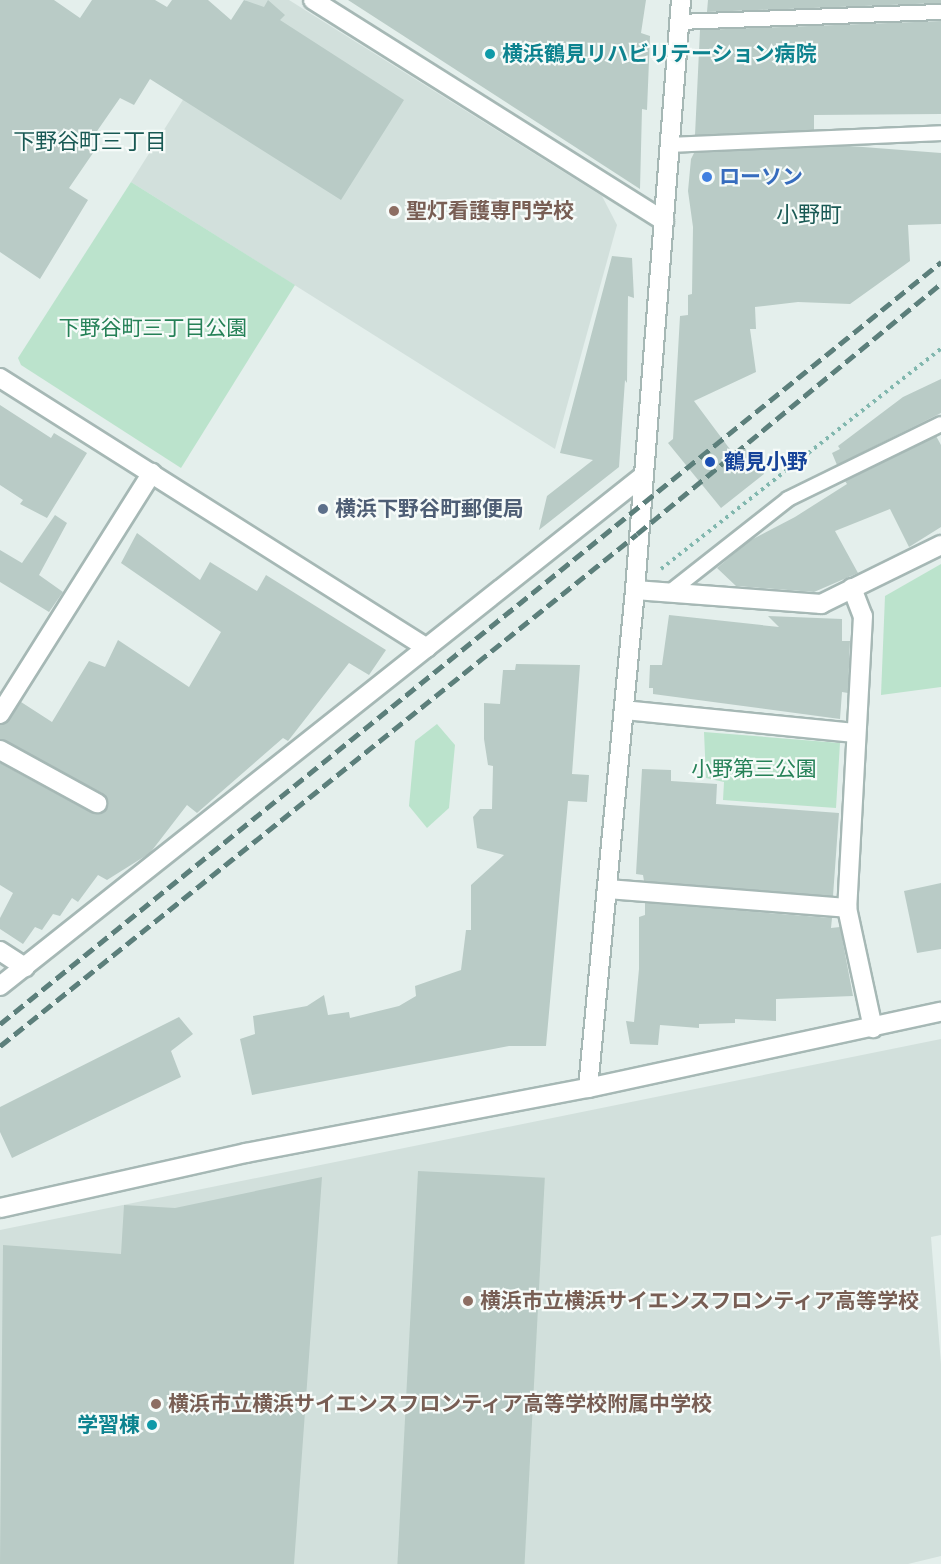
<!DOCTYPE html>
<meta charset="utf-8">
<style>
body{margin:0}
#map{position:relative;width:941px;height:1564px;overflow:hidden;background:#e4efec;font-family:Jost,"Noto Sans JP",sans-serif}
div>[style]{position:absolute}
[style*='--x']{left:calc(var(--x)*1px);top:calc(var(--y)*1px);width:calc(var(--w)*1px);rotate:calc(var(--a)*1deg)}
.built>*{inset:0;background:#d2e0dc}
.green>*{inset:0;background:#bbe3cc}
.building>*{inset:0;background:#b9cbc6;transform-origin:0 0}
.path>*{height:4px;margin-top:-2px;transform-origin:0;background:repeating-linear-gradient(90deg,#81b7ae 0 3px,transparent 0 7.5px)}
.roads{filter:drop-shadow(2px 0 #a6b8b5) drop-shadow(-2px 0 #a6b8b5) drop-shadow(0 2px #a6b8b5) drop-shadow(0 -2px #a6b8b5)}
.service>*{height:14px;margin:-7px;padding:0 7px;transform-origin:7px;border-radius:7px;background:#fff}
.minor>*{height:18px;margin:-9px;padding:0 9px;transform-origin:9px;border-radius:9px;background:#fff}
.tertiary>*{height:18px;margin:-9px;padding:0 9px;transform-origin:9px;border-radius:9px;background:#fff}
.rail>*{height:4.5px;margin-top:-2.25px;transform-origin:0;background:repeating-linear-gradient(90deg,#5c7f7b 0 12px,transparent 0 18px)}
.dots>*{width:16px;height:16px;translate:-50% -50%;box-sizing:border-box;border:3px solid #f6fbf9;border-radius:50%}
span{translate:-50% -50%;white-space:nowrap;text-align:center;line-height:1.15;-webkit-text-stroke:4.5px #f6fbf9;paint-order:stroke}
.culture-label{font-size:21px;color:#0d838f;font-weight:700}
.left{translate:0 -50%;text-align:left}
.right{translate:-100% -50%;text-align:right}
.shop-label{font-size:21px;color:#366cbe;font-weight:700}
.education-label{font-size:21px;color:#785e54;font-weight:700}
.park-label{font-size:21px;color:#258157}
.transit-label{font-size:21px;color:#164399;font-weight:700}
.service-label{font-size:21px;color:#4e5e75;font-weight:700}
.neighbourhood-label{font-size:22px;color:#195954}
</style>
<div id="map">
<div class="built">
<i style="clip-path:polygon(246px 0,289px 0,602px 196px,617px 225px,555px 449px,131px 182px)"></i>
<i style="clip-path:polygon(941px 1039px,941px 1235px,931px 1237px,941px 1364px,941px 1556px,908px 1564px,0 1564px,0 1230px)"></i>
</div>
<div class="green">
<i style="clip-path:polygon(131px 182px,295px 285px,181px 468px,21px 365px,18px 358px)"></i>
<i style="clip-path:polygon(941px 564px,941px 687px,881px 695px,885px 596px)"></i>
<i style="clip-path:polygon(437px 724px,455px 745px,449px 808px,427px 828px,409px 806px,415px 741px)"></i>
<i style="clip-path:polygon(704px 732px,840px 743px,836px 808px,723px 800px,724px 782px,706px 778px)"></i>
</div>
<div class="building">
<i style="clip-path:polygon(0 0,54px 0,80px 18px,92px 0,155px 0,167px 7px,172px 0,208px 0,231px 20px,244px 0,264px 7px,268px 0,285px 15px,280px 20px,404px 100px,341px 200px,150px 79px,134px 105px,120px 98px,86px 147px,93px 153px,69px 188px,88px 200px,40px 279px,0 252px)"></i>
<i style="clip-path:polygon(348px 0,646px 0,641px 33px,650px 36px,647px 110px,642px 109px,640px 189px)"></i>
<i style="clip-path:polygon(708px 0,941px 0,941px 3px,707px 12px)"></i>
<i style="clip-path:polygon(941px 21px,941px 114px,814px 115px,814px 130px,695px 135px,700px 30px)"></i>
<i style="clip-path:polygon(850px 146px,941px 153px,941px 224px,908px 225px,910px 261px,850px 304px,798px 302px,755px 307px,756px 329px,750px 329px,756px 372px,694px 401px,735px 456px,745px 448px,764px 474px,721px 508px,668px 443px,673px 439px,680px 316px,688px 315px,688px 295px,692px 294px,693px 227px,688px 191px,691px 159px,694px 153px)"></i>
<i style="clip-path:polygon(612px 256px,632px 258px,634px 298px,628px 296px,627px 383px,625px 380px,619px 467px,539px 530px,547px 496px,593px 460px,560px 453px)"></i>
<i style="clip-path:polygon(941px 379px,941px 413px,837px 465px,832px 453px,840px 449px,838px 446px,903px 397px)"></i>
<i style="clip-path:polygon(0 405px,51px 438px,54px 433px,87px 453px,47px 518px,20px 504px,23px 500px,0 485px)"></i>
<i style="clip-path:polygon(936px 436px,941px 445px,941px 527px,909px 547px,890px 509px,835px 531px,858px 573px,814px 592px,736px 586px,717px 568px,749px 541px,795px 517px,847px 484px,845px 481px)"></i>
<i style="clip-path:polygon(55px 515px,67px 523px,39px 575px,63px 592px,49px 612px,0 582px,0 550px,22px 563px)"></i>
<i style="clip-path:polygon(137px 533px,200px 580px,210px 562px,257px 591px,266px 575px,386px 650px,369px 675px,349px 663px,288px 741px,283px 738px,197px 813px,187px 805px,150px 853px,107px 880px,98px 875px,78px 902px,72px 898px,60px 916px,53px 914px,42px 930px,35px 927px,23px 944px,0 929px,0 918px,13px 893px,0 885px,0 763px,92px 813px,103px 812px,108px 802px,102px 793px,0 739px,0 725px,9px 720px,21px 702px,52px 722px,89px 661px,105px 667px,118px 640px,189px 687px,221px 632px,121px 563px)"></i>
<i style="clip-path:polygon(669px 615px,779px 627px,768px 616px,842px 619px,842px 641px,850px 641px,848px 693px,842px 692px,840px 719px,653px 694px,653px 688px,649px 688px,650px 665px,662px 665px)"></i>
<i style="clip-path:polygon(516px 664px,580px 665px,572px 774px,589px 775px,587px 802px,568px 801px,546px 1046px,509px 1046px,252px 1095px,240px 1039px,255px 1034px,253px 1016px,307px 1006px,324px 995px,328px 1015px,349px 1012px,350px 1018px,399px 1006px,416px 996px,415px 986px,461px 970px,466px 930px,471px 930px,471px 885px,504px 855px,477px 848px,473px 817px,480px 809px,492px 809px,493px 766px,488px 765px,484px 739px,484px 703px,500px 704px,503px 670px,515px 670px)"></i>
<i style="clip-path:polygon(642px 769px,671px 770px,671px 781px,717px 784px,716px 804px,839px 813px,833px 896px,644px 881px,643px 875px,636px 874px)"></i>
<i style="clip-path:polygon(941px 883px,941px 949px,917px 953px,904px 891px)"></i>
<i style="clip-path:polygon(645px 903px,832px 918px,831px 928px,840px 927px,853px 996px,776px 999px,776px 1021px,735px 1019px,735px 1023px,699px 1024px,699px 1028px,660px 1025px,658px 1045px,630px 1044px,626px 1021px,634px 1022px,639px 969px,639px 917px,645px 915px)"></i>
<i style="clip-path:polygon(179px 1017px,193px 1034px,171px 1051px,181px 1077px,12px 1158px,0 1132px,0 1107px)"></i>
<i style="left:418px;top:1171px;width:127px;height:394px;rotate:3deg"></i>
<i style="clip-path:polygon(322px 1177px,294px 1564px,0 1564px,3px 1245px,121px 1254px,124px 1205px,175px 1208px)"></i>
</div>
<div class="path">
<i style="--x:661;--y:569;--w:356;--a:-38.2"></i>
</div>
<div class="roads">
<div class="service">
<i style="--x:679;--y:22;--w:262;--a:-2.2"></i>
<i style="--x:670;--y:145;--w:271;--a:-2.5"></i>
<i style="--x:670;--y:592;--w:150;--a:-38.2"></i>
<i style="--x:788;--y:499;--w:170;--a:-26.1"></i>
</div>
<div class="minor">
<i style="--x:313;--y:0;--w:415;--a:32.2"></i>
<i style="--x:852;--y:588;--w:30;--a:69"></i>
<i style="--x:863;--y:616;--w:292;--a:93.1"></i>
<i style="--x:847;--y:908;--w:123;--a:77.8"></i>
<i style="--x:635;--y:590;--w:187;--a:4.3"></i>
<i style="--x:821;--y:604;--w:134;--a:-26.2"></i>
<i style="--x:624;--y:710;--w:233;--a:5.7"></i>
<i style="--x:0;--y:714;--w:285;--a:-57.8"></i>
<i style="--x:0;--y:750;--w:111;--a:28.7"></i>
<i style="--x:607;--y:889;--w:241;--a:4.5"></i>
<i style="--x:0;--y:951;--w:30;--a:33"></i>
<i style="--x:0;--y:986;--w:821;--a:-38.42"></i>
<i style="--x:0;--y:1208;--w:252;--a:-12.6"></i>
<i style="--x:246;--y:1153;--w:348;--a:-10.8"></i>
<i style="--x:588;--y:1088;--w:361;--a:-12.2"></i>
</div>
<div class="tertiary">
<i style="--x:0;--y:378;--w:505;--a:32.31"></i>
<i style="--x:588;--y:1088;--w:500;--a:-84.61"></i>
<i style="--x:635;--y:590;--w:592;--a:-85.54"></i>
</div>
</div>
<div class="rail">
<i style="--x:0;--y:1024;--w:1211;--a:-39"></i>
<i style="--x:0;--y:1046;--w:817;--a:-38.79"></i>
<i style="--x:637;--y:534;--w:394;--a:-39.5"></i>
</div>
<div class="dots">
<i style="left:490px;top:54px;background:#0f9aa8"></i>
<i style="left:707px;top:177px;background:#3f7fe0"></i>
<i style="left:394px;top:211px;background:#8d6e63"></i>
<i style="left:710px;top:462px;background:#1a4fb4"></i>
<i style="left:323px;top:509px;background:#5c6f8a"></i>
<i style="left:468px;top:1301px;background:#8d6e63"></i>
<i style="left:156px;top:1404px;background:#8d6e63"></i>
<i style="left:152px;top:1425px;background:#0f9aa8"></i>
</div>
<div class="culture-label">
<span class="left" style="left:502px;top:54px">横浜鶴見リハビリテーション病院</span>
<span class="right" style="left:140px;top:1425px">学習棟</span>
</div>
<div class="shop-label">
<span class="left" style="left:719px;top:177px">ローソン</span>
</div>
<div class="education-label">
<span class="left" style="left:406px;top:211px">聖灯看護専門学校</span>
<span class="left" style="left:480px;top:1301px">横浜市立横浜サイエンスフロンティア高等学校</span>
<span class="left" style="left:168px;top:1404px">横浜市立横浜サイエンスフロンティア高等学校附属中学校</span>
</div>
<div class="park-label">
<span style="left:153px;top:328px">下野谷町三丁目公園</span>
<span style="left:754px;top:769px">小野第三公園</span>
</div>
<div class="transit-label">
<span class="left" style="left:724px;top:462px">鶴見小野</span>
</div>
<div class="service-label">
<span class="left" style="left:335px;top:509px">横浜下野谷町郵便局</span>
</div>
<div class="neighbourhood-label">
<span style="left:90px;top:142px">下野谷町三丁目</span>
<span style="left:809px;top:215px">小野町</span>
</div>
</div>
